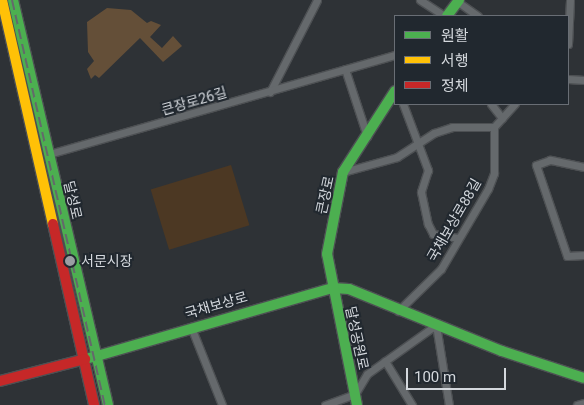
<!DOCTYPE html>
<meta charset="utf-8">
<style>
body{margin:0}
#map{position:relative;width:584px;height:405px;overflow:hidden;background:#2e3236;font-family:Roboto,"Noto Sans KR",sans-serif}
div>[style]{position:absolute}
[style*='--x']{left:calc(var(--x)*1px);top:calc(var(--y)*1px);width:calc(var(--w)*1px);rotate:calc(var(--a)*1deg)}
.green>*{inset:0;background:#4c3823;transform-origin:0 0}
.forest>*{inset:0;background:#644f38}
.roads{filter:drop-shadow(1px 0 #4d5053) drop-shadow(-1px 0 #4d5053) drop-shadow(0 1px #4d5053) drop-shadow(0 -1px #4d5053)}
.street>*{height:7px;margin:-3.5px;padding:0 3.5px;transform-origin:3.5px;border-radius:3.5px;background:#65696c}
.fast>*{height:10px;margin:-5px;padding:0 5px;transform-origin:5px;border-radius:5px;background:#4caf50}
.slow>*{height:10px;margin:-5px;padding:0 5px;transform-origin:5px;border-radius:5px;background:#ffc107}
.jam>*{height:10px;margin:-5px;padding:0 5px;transform-origin:5px;border-radius:5px;background:#c62828}
.rail>*{height:2px;margin-top:-1px;transform-origin:0;background:repeating-linear-gradient(90deg,#64686b 0 10px,transparent 0 15px)}
.dots>*{width:14px;height:14px;translate:-50% -50%;box-sizing:border-box;border:2px solid #21282f;border-radius:50%}
span{translate:-50% -50%;white-space:nowrap;text-align:center;line-height:1.15;-webkit-text-stroke:4px #21282f;paint-order:stroke}
.street-label{font-size:14px;color:#d4d8dd}
.poi-label{font-size:14px;color:#d4d8dd}
.left{translate:0 -50%;text-align:left}
.legend{position:absolute;left:394px;top:15px;width:175px;height:90px;box-sizing:border-box;background:#21282f;border:1px solid #696e75;margin:0;padding:6px 9px;list-style:none;font-size:15px;color:#d4d8dd}
.legend li{display:flex;align-items:center;gap:10px;height:25px}
.legend b{width:25px;border:1px solid #696e75}
.scale{position:absolute;left:406px;top:368px;width:100px;height:22px;box-sizing:border-box;border:2px solid #d4d8dd;border-top:0;padding-left:6px;font-size:15px;line-height:18px;white-space:nowrap;color:#d4d8dd;-webkit-text-stroke:4px #21282f;paint-order:stroke}
</style>
<div id="map">
<div class="green">
<i style="left:231px;top:165px;width:63px;height:84px;rotate:73deg"></i>
</div>
<div class="forest">
<i style="clip-path:polygon(107px 8px,131px 10px,147px 23px,151px 21px,161px 25px,150px 37px,162px 48px,173px 36px,182px 46px,163px 62px,140px 38px,99px 78px,95px 75px,91px 79px,87px 69px,94px 61px,88px 52px,87px 22px)"></i>
</div>
<div class="roads">
<div class="street">
<i style="--x:420;--y:0;--w:30;--a:33"></i>
<i style="--x:458;--y:2;--w:24;--a:35"></i>
<i style="--x:568;--y:44;--w:44;--a:-87.4"></i>
<i style="--x:345;--y:69;--w:71;--a:71.8"></i>
<i style="--x:568;--y:79;--w:16;--a:4"></i>
<i style="--x:270;--y:92;--w:103;--a:-62.9"></i>
<i style="--x:403;--y:104;--w:71;--a:69.3"></i>
<i style="--x:428;--y:170;--w:23;--a:108"></i>
<i style="--x:421;--y:192;--w:33;--a:78"></i>
<i style="--x:428;--y:224;--w:11;--a:63"></i>
<i style="--x:433;--y:234;--w:25;--a:9"></i>
<i style="--x:491;--y:104;--w:18;--a:52"></i>
<i style="--x:49;--y:154;--w:360;--a:-16"></i>
<i style="--x:584;--y:167;--w:35;--a:-168"></i>
<i style="--x:550;--y:160;--w:15;--a:160"></i>
<i style="--x:536;--y:165;--w:96;--a:71.2"></i>
<i style="--x:567;--y:256;--w:17;--a:-3"></i>
<i style="--x:343;--y:172;--w:56;--a:-15.5"></i>
<i style="--x:397;--y:157;--w:44;--a:-33"></i>
<i style="--x:434;--y:133;--w:19;--a:-18"></i>
<i style="--x:452;--y:127;--w:42;--a:0"></i>
<i style="--x:398;--y:311;--w:60;--a:-44.3"></i>
<i style="--x:441;--y:269;--w:93;--a:-59.6"></i>
<i style="--x:488;--y:189;--w:17;--a:-69"></i>
<i style="--x:494;--y:173;--w:46;--a:-90"></i>
<i style="--x:494;--y:127;--w:31;--a:-48"></i>
<i style="--x:191;--y:327;--w:84;--a:68.3"></i>
<i style="--x:385;--y:361;--w:52;--a:58.5"></i>
<i style="--x:325;--y:405;--w:32;--a:-20"></i>
<i style="--x:355;--y:394;--w:23;--a:-59"></i>
<i style="--x:367;--y:374;--w:85;--a:-35.4"></i>
<i style="--x:436;--y:325;--w:81;--a:80.8"></i>
<i style="--x:577;--y:405;--w:7;--a:-16"></i>
</div>
<div class="fast">
<i style="--x:13;--y:0;--w:416;--a:76.8"></i>
<i style="--x:447;--y:16;--w:20;--a:-53"></i>
<i style="--x:97;--y:356;--w:245;--a:-16.1"></i>
<i style="--x:332;--y:288;--w:17;--a:3"></i>
<i style="--x:349;--y:289;--w:165;--a:22.1"></i>
<i style="--x:502;--y:351;--w:86;--a:18.2"></i>
<i style="--x:85;--y:359;--w:12;--a:-14"></i>
<i style="--x:357;--y:405;--w:154;--a:-101.2"></i>
<i style="--x:327;--y:254;--w:84;--a:-79"></i>
<i style="--x:343;--y:172;--w:96;--a:-57.3"></i>
</div>
<div class="slow">
<i style="--x:2;--y:0;--w:230;--a:77.2"></i>
</div>
<div class="jam">
<i style="--x:53;--y:224;--w:186;--a:77.2"></i>
<i style="--x:0;--y:381;--w:88;--a:-14.5"></i>
</div>
</div>
<div class="rail">
<i style="--x:12;--y:0;--w:416;--a:77.1"></i>
</div>
<div class="dots">
<i style="left:70px;top:261px;background:#9a9ea3"></i>
</div>
<div class="street-label">
<span style="left:194px;top:101px;rotate:-16deg">큰장로26길</span>
<span style="left:325px;top:195px;rotate:-78deg">큰장로</span>
<span style="left:73px;top:200px;rotate:77deg">달성로</span>
<span style="left:454px;top:220px;rotate:-60deg">국채보상로88길</span>
<span style="left:216px;top:305px;rotate:-16deg">국채보상로</span>
<span style="left:357px;top:338px;rotate:78deg">달성공원로</span>
</div>
<div class="poi-label">
<span class="left" style="left:81px;top:261px">서문시장</span>
</div>
<ul class="legend">
<li><b style="height:6px;background:#4caf50"></b>원활</li>
<li><b style="height:6px;background:#ffc107"></b>서행</li>
<li><b style="height:6px;background:#c62828"></b>정체</li>
</ul>
<div class="scale">100 m</div>
</div>
